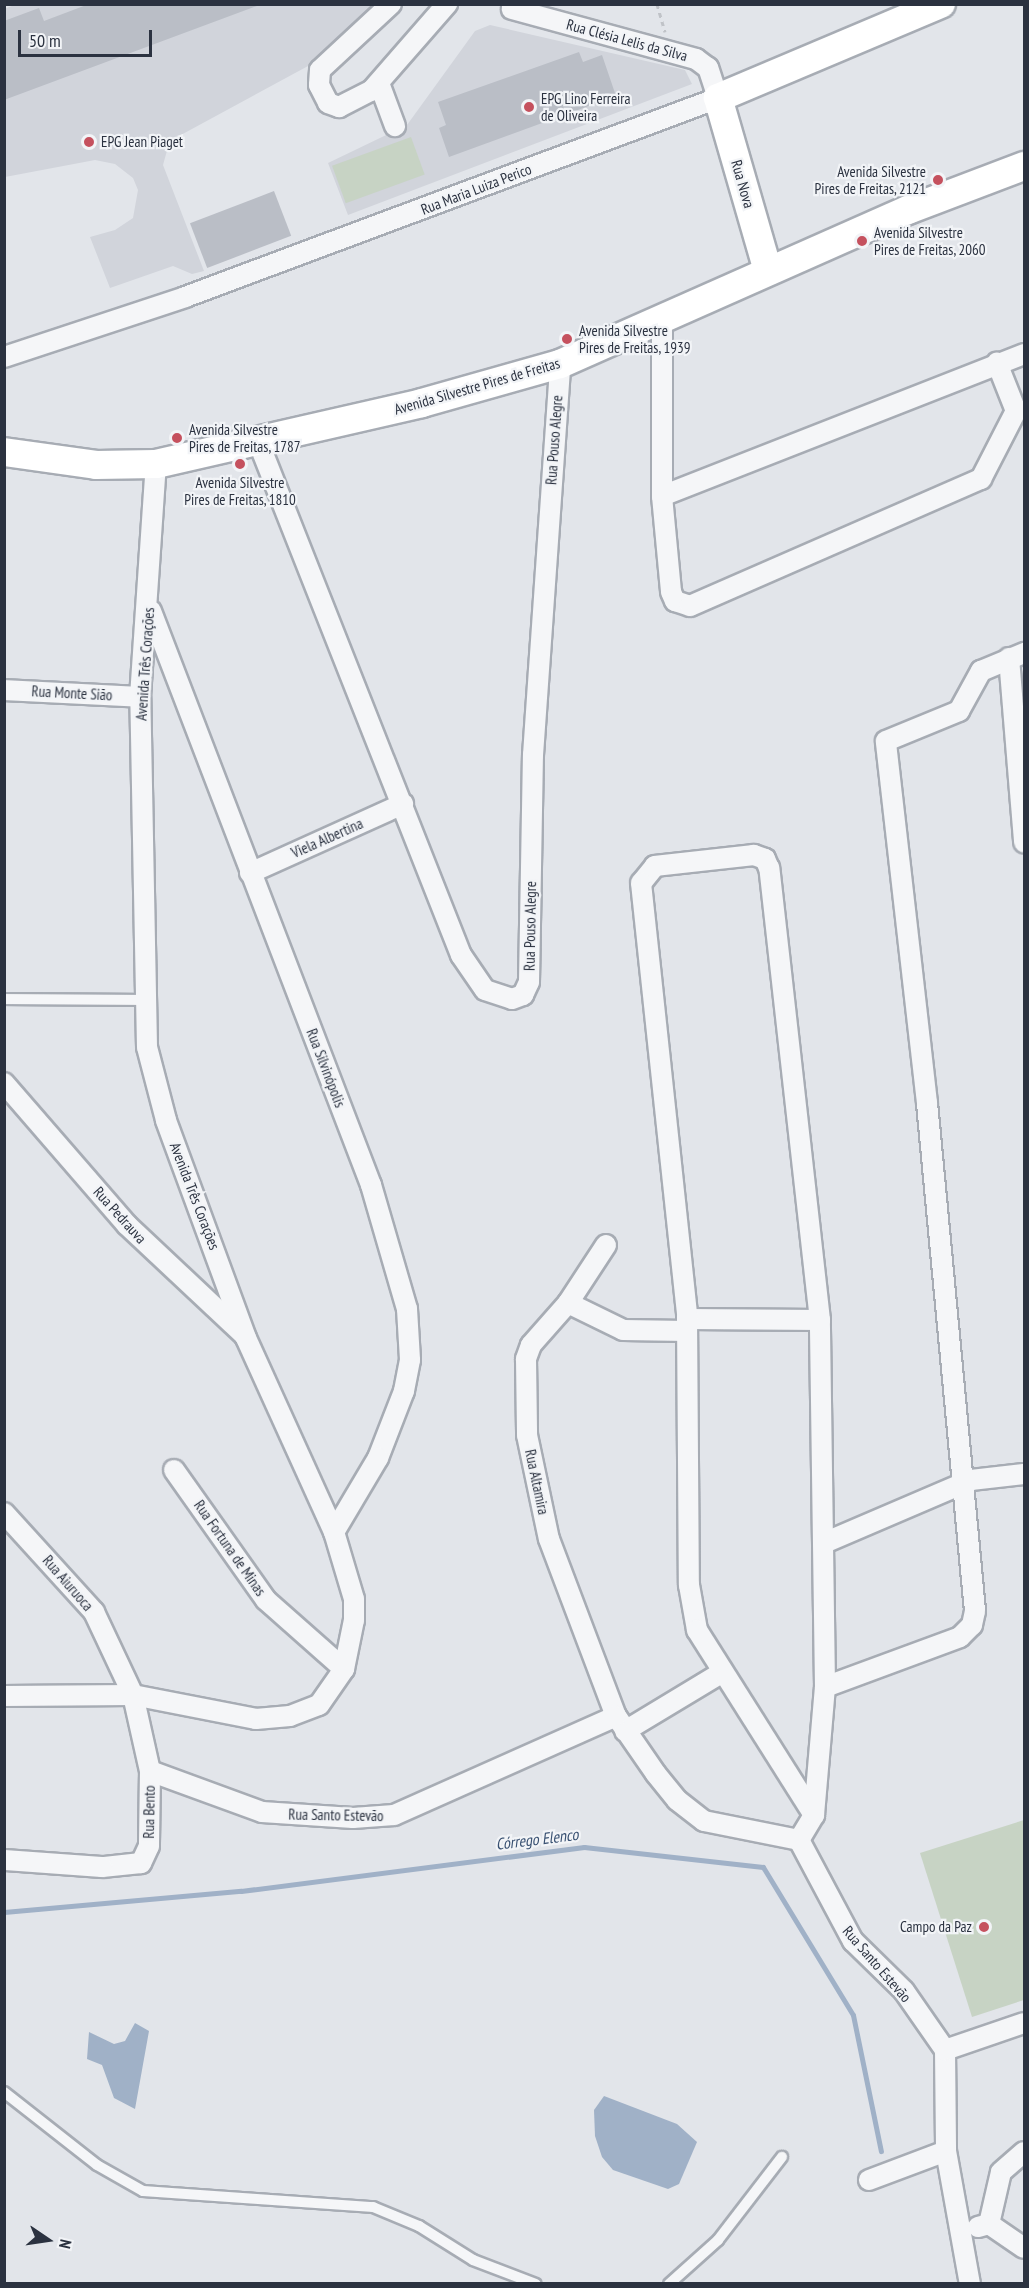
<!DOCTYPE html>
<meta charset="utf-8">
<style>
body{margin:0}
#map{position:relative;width:1029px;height:2288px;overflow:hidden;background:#e2e5ea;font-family:"PT Sans Narrow",sans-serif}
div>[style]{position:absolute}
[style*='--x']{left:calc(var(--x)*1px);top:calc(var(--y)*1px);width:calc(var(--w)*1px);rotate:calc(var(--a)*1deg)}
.built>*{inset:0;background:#d1d4db}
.green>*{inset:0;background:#c7d3c4;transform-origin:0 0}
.water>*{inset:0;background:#a0b1c7}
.stream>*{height:5px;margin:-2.5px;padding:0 2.5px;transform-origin:2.5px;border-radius:2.5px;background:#a0b1c7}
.building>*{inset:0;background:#babec6;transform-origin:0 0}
.path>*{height:3px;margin-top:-1.5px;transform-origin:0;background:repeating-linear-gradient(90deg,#c0c3c8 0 4.5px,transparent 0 9px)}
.roads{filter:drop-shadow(2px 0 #a7acb4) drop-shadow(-2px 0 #a7acb4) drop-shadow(0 2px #a7acb4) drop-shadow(0 -2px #a7acb4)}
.lane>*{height:10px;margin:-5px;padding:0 5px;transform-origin:5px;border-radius:5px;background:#f5f6f8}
.street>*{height:20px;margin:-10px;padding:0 10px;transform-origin:10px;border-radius:10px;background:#f5f6f8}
.secondary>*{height:28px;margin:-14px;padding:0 14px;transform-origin:14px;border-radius:14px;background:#fff}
.dots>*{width:16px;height:16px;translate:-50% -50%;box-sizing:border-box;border:3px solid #f2f4f7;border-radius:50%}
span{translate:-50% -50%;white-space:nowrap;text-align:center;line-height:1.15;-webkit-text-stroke:4.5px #f2f4f7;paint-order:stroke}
.street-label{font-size:15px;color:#2b3240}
.poi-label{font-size:15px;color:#2b3240}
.left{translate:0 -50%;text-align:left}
.right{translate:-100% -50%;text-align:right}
.water-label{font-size:16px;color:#385071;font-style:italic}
.frame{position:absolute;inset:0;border:6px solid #2b3240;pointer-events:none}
.north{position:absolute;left:18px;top:2210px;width:60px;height:60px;-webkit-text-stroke:4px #f2f4f7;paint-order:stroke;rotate:103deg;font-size:16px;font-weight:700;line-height:24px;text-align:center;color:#2b3240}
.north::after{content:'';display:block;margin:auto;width:21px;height:27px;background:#2b3240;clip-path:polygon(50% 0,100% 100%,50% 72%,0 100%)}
.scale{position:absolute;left:18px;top:30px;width:134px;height:27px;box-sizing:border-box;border:3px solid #2b3240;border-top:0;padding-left:8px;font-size:18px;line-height:21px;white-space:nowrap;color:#2b3240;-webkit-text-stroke:4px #f2f4f7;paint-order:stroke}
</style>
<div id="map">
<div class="built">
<i style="clip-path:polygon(17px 4px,379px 5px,321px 59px,179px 136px,168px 147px,163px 165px,204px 271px,192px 274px,173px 266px,110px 288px,90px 237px,115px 230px,133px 218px,138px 190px,133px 178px,115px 164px,95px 160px,5px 177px,4px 9px)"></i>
<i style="clip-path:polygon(490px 25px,685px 70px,692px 84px,348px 215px,328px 163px,407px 125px,475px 31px)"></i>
</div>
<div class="green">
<i style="left:411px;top:137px;width:40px;height:84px;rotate:70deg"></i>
<i style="clip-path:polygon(1024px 1820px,1024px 2000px,972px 2017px,920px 1853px)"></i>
</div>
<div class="water">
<i style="clip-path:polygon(135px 2023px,149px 2031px,135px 2109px,114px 2098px,102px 2065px,87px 2059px,89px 2032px,114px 2044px,125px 2041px)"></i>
<i style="clip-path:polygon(604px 2096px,677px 2124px,697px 2142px,679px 2184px,668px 2189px,613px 2170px,602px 2157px,595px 2136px,594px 2110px)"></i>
</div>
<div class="stream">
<i style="--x:4;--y:1912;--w:238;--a:-5.1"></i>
<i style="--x:241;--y:1891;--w:346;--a:-7.3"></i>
<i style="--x:584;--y:1847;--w:180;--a:6.4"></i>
<i style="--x:763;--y:1867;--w:173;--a:58.7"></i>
<i style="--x:853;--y:2015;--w:139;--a:78.4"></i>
</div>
<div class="building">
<i style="clip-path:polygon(89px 4px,257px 4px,257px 6px,4px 100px,4px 21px,39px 8px,44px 21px)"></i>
<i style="clip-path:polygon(579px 52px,583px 62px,602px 55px,616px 96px,449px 157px,439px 128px,446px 125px,438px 102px)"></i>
<i style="left:274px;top:191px;width:48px;height:90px;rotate:69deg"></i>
</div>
<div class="path">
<i style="--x:657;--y:4;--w:29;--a:74"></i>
</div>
<div class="roads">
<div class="lane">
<i style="--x:4;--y:999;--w:142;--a:0.4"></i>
<i style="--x:4;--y:2092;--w:118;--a:38.1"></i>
<i style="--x:97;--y:2165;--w:53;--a:29.5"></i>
<i style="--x:143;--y:2191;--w:231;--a:4"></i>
<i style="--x:373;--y:2207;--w:50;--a:22.4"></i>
<i style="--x:419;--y:2226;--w:64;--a:32.2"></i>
<i style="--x:473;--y:2260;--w:67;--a:20.9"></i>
<i style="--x:669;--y:2284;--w:66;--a:-41.9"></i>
<i style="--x:718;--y:2240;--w:105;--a:-52.4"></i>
</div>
<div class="street">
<i style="--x:391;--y:4;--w:97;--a:137.1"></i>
<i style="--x:320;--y:70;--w:15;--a:94"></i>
<i style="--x:319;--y:85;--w:20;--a:63"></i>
<i style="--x:328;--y:103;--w:12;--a:20"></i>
<i style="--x:339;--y:107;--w:36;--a:-27"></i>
<i style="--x:371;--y:91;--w:116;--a:-48.9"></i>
<i style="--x:379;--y:83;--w:46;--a:69.6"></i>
<i style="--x:662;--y:318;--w:178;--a:90"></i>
<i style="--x:662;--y:496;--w:96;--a:84.6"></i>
<i style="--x:671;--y:592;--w:10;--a:66"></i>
<i style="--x:675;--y:601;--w:16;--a:18"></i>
<i style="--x:690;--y:606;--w:318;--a:-23.6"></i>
<i style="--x:981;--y:479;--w:76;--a:-62.8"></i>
<i style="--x:1016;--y:411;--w:52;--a:-111.6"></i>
<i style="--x:4;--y:357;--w:191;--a:-18.3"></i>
<i style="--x:185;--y:297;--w:569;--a:-20.47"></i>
<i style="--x:718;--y:98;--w:32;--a:-108"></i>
<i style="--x:708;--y:68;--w:15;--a:-143"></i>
<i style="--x:696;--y:59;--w:191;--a:-164.8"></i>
<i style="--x:258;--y:441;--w:553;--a:68.45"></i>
<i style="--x:461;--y:955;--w:42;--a:55.6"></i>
<i style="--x:485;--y:990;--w:28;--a:18"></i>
<i style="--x:512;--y:999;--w:12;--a:-20"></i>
<i style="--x:523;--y:995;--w:14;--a:-65"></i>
<i style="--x:529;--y:982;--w:227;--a:-89"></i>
<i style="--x:533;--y:755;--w:392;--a:-86"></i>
<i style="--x:662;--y:496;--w:389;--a:-21.4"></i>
<i style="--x:151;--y:611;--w:615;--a:69.03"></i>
<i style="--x:371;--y:1185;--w:129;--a:73.8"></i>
<i style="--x:407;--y:1309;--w:51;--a:86.6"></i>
<i style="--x:410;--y:1360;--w:32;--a:101"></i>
<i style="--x:404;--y:1391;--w:72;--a:111.2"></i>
<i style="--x:378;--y:1458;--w:86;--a:120.7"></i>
<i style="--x:1009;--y:658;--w:185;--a:85.3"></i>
<i style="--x:4;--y:690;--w:136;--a:2.9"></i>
<i style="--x:250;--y:873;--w:168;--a:-24.3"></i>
<i style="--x:4;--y:1083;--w:188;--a:49.1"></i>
<i style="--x:127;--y:1225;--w:161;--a:43.2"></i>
<i style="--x:606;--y:1245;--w:69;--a:123.2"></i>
<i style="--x:568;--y:1303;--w:56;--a:131.4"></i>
<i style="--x:531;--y:1345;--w:15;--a:110"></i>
<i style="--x:526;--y:1359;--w:76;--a:89.2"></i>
<i style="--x:527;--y:1435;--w:106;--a:78.1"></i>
<i style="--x:549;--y:1539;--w:189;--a:69.3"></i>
<i style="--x:616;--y:1716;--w:70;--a:55.4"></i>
<i style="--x:656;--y:1774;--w:33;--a:51"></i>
<i style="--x:677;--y:1800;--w:34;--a:38"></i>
<i style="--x:704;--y:1821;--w:97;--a:11.3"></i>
<i style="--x:799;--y:1840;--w:115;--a:61.9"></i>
<i style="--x:853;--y:1941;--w:71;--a:44.4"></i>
<i style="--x:904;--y:1991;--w:72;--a:55.2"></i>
<i style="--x:945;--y:2050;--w:101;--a:89.4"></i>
<i style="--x:946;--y:2151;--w:135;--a:79.8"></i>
<i style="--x:568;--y:1303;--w:61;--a:26.1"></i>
<i style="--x:623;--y:1330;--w:64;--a:0.9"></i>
<i style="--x:687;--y:1319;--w:133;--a:0.4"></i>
<i style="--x:174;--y:1470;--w:159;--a:54.7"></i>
<i style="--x:266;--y:1600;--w:104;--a:41.5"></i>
<i style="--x:4;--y:1513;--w:134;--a:47.7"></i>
<i style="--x:94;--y:1612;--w:92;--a:64.8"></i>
<i style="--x:133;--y:1695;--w:78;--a:77.4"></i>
<i style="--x:150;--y:1771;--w:75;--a:90.8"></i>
<i style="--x:149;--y:1846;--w:19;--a:115"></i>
<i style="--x:141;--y:1863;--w:39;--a:174"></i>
<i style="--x:102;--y:1867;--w:98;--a:-175.9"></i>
<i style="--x:824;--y:1543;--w:160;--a:-23.2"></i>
<i style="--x:971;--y:1480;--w:53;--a:-6.5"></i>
<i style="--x:825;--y:1687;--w:144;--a:-20.3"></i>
<i style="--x:960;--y:1637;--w:17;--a:-45"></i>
<i style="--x:972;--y:1625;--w:14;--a:-78"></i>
<i style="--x:975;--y:1611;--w:510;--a:-95.4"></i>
<i style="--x:927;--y:1103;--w:364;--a:-96.5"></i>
<i style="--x:886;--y:741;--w:79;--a:-22.3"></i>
<i style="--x:959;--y:711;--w:46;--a:-61.2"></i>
<i style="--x:981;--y:671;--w:47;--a:-22.7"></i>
<i style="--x:4;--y:1696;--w:129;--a:-0.4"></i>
<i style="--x:133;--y:1695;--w:125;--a:11"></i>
<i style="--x:256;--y:1719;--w:34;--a:-5"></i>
<i style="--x:290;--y:1716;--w:31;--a:-21"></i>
<i style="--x:319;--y:1705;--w:44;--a:-55.2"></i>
<i style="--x:344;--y:1669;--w:50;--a:-78.5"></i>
<i style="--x:354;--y:1620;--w:21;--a:-90"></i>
<i style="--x:354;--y:1599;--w:70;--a:-106.6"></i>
<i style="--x:334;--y:1532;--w:213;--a:-114.4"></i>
<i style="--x:246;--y:1338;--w:232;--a:-110.2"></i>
<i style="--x:166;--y:1120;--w:75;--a:-104.6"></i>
<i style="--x:147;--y:1047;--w:350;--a:-91.1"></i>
<i style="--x:140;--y:697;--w:234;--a:-86.1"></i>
<i style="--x:625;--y:1731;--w:112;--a:-31.1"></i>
<i style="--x:150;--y:1771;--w:119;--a:20.1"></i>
<i style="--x:262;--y:1812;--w:91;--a:3.8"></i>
<i style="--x:353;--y:1818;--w:41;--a:-4.2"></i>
<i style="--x:394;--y:1815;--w:243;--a:-24"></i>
<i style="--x:799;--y:1840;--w:29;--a:-59"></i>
<i style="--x:814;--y:1815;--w:128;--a:-85.1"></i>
<i style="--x:825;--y:1687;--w:367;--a:-90.8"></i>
<i style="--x:820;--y:1320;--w:455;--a:-96.4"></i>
<i style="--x:769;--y:868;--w:10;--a:-114"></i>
<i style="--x:765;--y:859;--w:12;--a:-160"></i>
<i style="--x:754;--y:855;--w:100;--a:173.7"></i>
<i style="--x:655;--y:866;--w:22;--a:129"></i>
<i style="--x:641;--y:883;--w:435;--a:83.9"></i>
<i style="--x:687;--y:1316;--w:269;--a:89.6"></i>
<i style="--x:689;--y:1585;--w:46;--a:79.9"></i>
<i style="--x:697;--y:1630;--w:219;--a:57.7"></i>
<i style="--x:945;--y:2050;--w:83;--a:-18.9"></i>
<i style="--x:869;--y:2180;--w:82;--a:-20.6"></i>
<i style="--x:989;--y:2224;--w:53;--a:-77"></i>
<i style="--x:1001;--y:2172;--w:30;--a:-41"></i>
<i style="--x:978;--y:2227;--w:11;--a:-15"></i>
<i style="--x:989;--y:2224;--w:42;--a:34.4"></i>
</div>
<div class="secondary">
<i style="--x:768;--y:271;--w:180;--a:-106.1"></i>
<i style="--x:718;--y:98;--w:242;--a:-22.9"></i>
<i style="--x:4;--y:452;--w:93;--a:8"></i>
<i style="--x:96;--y:465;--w:60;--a:-1"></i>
<i style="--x:156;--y:464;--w:273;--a:-12.9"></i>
<i style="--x:422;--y:403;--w:143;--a:-15.8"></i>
<i style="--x:560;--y:364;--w:381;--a:-23.9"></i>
<i style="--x:908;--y:210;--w:124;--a:-20.8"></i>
</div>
</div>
<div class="dots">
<i style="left:529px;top:107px;background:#c5515e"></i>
<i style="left:89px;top:142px;background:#c5515e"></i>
<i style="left:938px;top:180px;background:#c5515e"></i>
<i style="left:862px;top:241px;background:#c5515e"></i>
<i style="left:567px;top:339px;background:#c5515e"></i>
<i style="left:177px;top:438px;background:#c5515e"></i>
<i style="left:240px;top:464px;background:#c5515e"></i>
<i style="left:984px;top:1927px;background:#c5515e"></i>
</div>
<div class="street-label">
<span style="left:627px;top:40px;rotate:15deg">Rua Clésia Lelis da Silva</span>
<span style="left:743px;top:184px;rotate:74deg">Rua Nova</span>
<span style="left:476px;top:189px;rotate:-21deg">Rua Maria Luiza Perico</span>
<span style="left:477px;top:386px;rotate:-16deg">Avenida Silvestre Pires de Freitas</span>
<span style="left:554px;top:440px;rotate:-86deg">Rua Pouso Alegre</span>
<span style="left:145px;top:664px;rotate:-86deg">Avenida Três Corações</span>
<span style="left:72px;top:693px;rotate:3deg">Rua Monte Sião</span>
<span style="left:327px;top:838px;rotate:-24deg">Viela Albertina</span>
<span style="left:530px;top:926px;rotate:-89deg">Rua Pouso Alegre</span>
<span style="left:326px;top:1068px;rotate:69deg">Rua Silvinópolis</span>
<span style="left:195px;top:1196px;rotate:69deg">Avenida Três Corações</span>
<span style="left:120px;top:1215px;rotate:48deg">Rua Pedrauva</span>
<span style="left:537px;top:1482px;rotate:78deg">Rua Altamira</span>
<span style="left:230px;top:1548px;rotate:55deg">Rua Fortuna de Minas</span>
<span style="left:68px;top:1583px;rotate:49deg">Rua Aiuruoca</span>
<span style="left:149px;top:1812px;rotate:-89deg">Rua Bento</span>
<span style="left:336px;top:1815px;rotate:1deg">Rua Santo Estevão</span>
<span style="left:877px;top:1964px;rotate:49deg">Rua Santo Estevão</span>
</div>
<div class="poi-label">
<span class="left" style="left:541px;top:107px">EPG Lino Ferreira<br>de Oliveira</span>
<span class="left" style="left:101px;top:142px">EPG Jean Piaget</span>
<span class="right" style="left:926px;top:180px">Avenida Silvestre<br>Pires de Freitas, 2121</span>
<span class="left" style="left:874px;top:241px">Avenida Silvestre<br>Pires de Freitas, 2060</span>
<span class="left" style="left:579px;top:339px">Avenida Silvestre<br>Pires de Freitas, 1939</span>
<span class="left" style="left:189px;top:438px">Avenida Silvestre<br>Pires de Freitas, 1787</span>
<span style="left:240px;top:491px">Avenida Silvestre<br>Pires de Freitas, 1810</span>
<span class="right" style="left:972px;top:1927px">Campo da Paz</span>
</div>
<div class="water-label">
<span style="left:537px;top:1839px;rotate:-7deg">Córrego Elenco</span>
</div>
<div class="frame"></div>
<div class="north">N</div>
<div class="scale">50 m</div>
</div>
